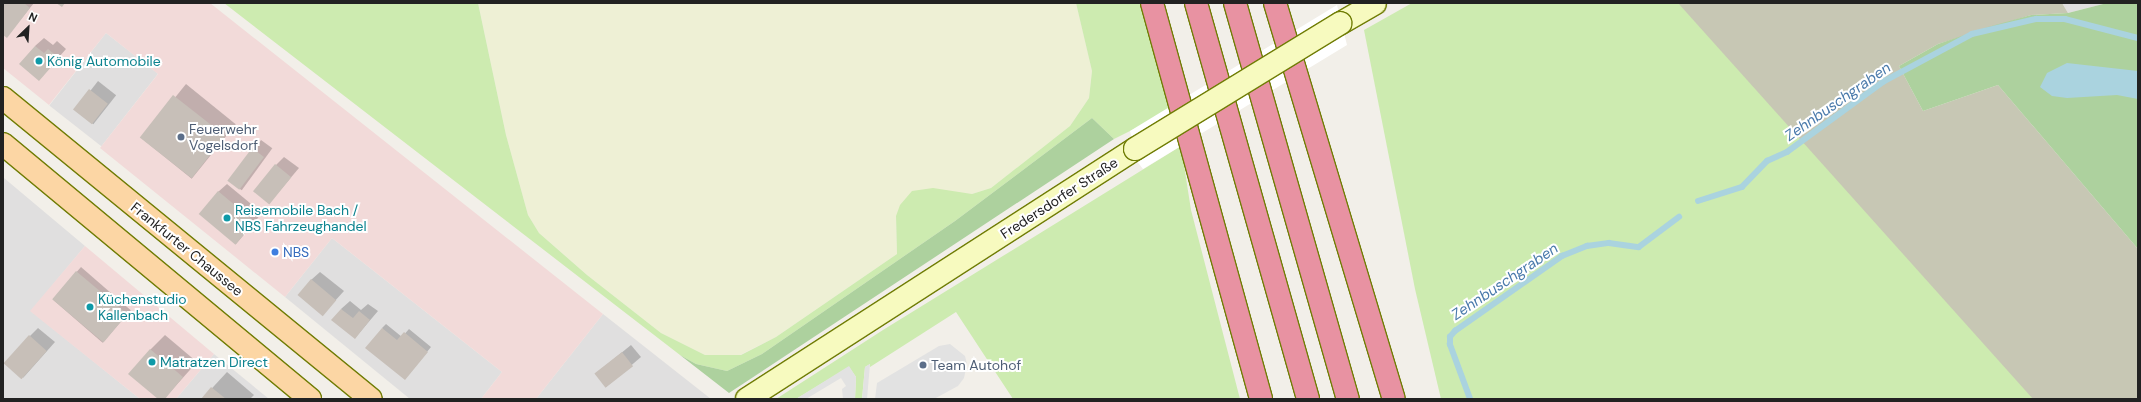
<!DOCTYPE html>
<meta charset="utf-8">
<style>
body{margin:0}
#map{position:relative;width:2141px;height:402px;overflow:hidden;background:#f2efe9;font-family:"DM Sans",sans-serif}
div>[style]{position:absolute}
[style*='--x']{left:calc(var(--x)*1px);top:calc(var(--y)*1px);width:calc(var(--w)*1px);rotate:calc(var(--a)*1deg)}
.residential>*{inset:0;background:#e0dfdf;transform-origin:0 0}
.commercial>*{inset:0;background:#f2dad9}
.construction>*{inset:0;background:#c7c7b4}
.farmland>*{inset:0;background:#eef0d5}
.grass>*{inset:0;background:#cdebb0}
.forest>*{inset:0;background:#add19e}
.parking>*{inset:0;background:#e2e2e2}
.water>*{inset:0;background:#aad3df}
.pier>*{inset:0;background:#fff}
.shadow>*{inset:0;background:#0003;transform-origin:0 0}
.stream>*{height:5.5px;margin:-2.75px;padding:0 2.75px;transform-origin:2.75px;border-radius:2.75px;background:#aad3df}
.building>*{inset:0;background:#c7bfb8;transform-origin:0 0}
.roads{filter:drop-shadow(1px 0 #707d05) drop-shadow(-1px 0 #707d05) drop-shadow(0 1px #707d05) drop-shadow(0 -1px #707d05)}
.secondary>*{height:22px;margin:-11px;padding:0 11px;transform-origin:11px;border-radius:11px;background:#f7fabf}
.primary>*{height:22px;margin:-11px;padding:0 11px;transform-origin:11px;border-radius:11px;background:#fcd6a4}
.highway>*{height:22px;margin:-11px;padding:0 11px;transform-origin:11px;border-radius:11px;background:#e892a2}
.bridges{filter:drop-shadow(1px 0 #707d05) drop-shadow(-1px 0 #707d05) drop-shadow(0 1px #707d05) drop-shadow(0 -1px #707d05)}
.secondary-bridge>*{height:22px;margin:-11px;padding:0 11px;transform-origin:11px;border-radius:11px;background:#f7fabf}
.dots>*{width:11px;height:11px;translate:-50% -50%;box-sizing:border-box;border:2px solid #fff;border-radius:50%}
span{translate:-50% -50%;white-space:nowrap;text-align:center;line-height:1.15;-webkit-text-stroke:4px #fff;paint-order:stroke}
.culture-label{font-size:14px;color:#0d838f}
.left{translate:0 -50%;text-align:left}
.service-label{font-size:14px;color:#4e5e75}
.street-label{font-size:14px;color:#222}
.shop-label{font-size:14px;color:#366cbe}
.water-label{font-size:15px;color:#4a7aab;font-style:italic}
.frame{position:absolute;inset:0;border:4px solid #222;pointer-events:none}
.north{position:absolute;left:8px;top:8px;width:40px;height:40px;-webkit-text-stroke:3px #fff;paint-order:stroke;rotate:25deg;font-size:11px;font-weight:700;line-height:16px;text-align:center;color:#222}
.north::after{content:'';display:block;margin:auto;width:14px;height:18px;background:#222;clip-path:polygon(50% 0,100% 100%,50% 72%,0 100%)}
</style>
<div id="map">
<div class="residential">
<i style="clip-path:polygon(2062px 3px,2107px 3px,2068px 13px)"></i>
<i style="left:106px;top:33px;width:66px;height:92px;rotate:38deg"></i>
<i style="clip-path:polygon(4px 178px,85px 246px,31px 311px,140px 399px,3px 399px)"></i>
<i style="clip-path:polygon(332px 238px,502px 372px,481px 399px,410px 399px,285px 297px)"></i>
<i style="clip-path:polygon(603px 314px,711px 399px,536px 399px)"></i>
<i style="clip-path:polygon(214px 354px,269px 399px,176px 399px)"></i>
</div>
<div class="commercial">
<i style="clip-path:polygon(3px 3px,210px 3px,603px 314px,536px 399px,481px 399px,502px 372px,332px 238px,285px 297px,100px 148px,158px 74px,106px 33px,49px 105px,3px 68px)"></i>
<i style="clip-path:polygon(85px 246px,214px 354px,176px 399px,140px 399px,30px 311px)"></i>
</div>
<div class="construction">
<i style="clip-path:polygon(1667px 3px,2062px 3px,2068px 13px,2031px 15px,1938px 44px,1899px 66px,1923px 111px,1998px 85px,2138px 249px,2138px 399px,1982px 399px)"></i>
</div>
<div class="farmland">
<i style="clip-path:polygon(478px 3px,1076px 3px,1092px 71px,1089px 98px,1070px 126px,991px 188px,972px 194px,954px 193px,896px 216px,897px 254px,776px 337px,740px 355px,705px 355px,661px 333px,587px 275px,539px 233px,528px 215px,506px 135px)"></i>
</div>
<div class="grass">
<i style="clip-path:polygon(224px 3px,478px 3px,506px 135px,528px 215px,539px 233px,587px 275px,661px 333px,705px 355px,741px 355px,776px 337px,897px 254px,896px 216px,900px 205px,912px 191px,933px 188px,972px 194px,991px 188px,1070px 126px,1089px 98px,1092px 71px,1076px 3px,1143px 3px,1170px 111px,1114px 139px,1092px 118px,955px 221px,762px 354px,727px 371px,696px 364px,680px 355px)"></i>
<i style="clip-path:polygon(1412px 3px,1678px 3px,2033px 399px,1441px 399px,1415px 289px,1364px 30px)"></i>
<i style="clip-path:polygon(1181px 146px,1191px 210px,1240px 399px,1013px 399px,956px 312px,870px 367px,870px 364px,865px 367px,862px 399px,855px 399px,856px 377px,849px 367px,796px 399px,776px 399px,883px 330px)"></i>
</div>
<div class="forest">
<i style="clip-path:polygon(2107px 3px,2138px 3px,2138px 249px,1998px 85px,1923px 111px,1899px 66px,1938px 44px,1988px 27px,2031px 15px,2068px 13px)"></i>
<i style="clip-path:polygon(1092px 118px,1114px 139px,729px 393px,680px 355px,696px 364px,727px 371px,762px 354px,955px 221px)"></i>
</div>
<div class="parking">
<i style="clip-path:polygon(950px 344px,965px 356px,967px 364px,964px 378px,958px 386px,934px 399px,875px 399px,877px 383px,939px 346px)"></i>
<i style="clip-path:polygon(870px 364px,867px 399px,862px 399px,865px 367px)"></i>
<i style="clip-path:polygon(849px 366px,856px 377px,855px 399px,843px 399px,842px 389px,846px 386px,841px 378px,806px 399px,796px 399px)"></i>
</div>
<div class="water">
<i style="clip-path:polygon(2067px 63px,2138px 71px,2138px 99px,2117px 95px,2067px 98px,2052px 96px,2040px 87px,2047px 73px)"></i>
</div>
<div class="pier">
<i style="clip-path:polygon(1337px 5px,1347px 45px,1143px 169px,1136px 160px,1130px 131px)"></i>
</div>
<div class="shadow">
<i style="clip-path:polygon(3px 3px,34px 3px,7px 36px,3px 33px)"></i>
<i style="clip-path:polygon(44px 38px,53px 45px,57px 41px,66px 49px,39px 80px,35px 46px)"></i>
<i style="left:98px;top:81px;width:23px;height:37px;rotate:38deg"></i>
<i style="left:186px;top:84px;width:64px;height:70px;rotate:39deg"></i>
<i style="left:261px;top:140px;width:14px;height:52px;rotate:36deg"></i>
<i style="clip-path:polygon(284px 157px,299px 168px,277px 194px,276px 165px)"></i>
<i style="clip-path:polygon(227px 184px,262px 213px,236px 244px,218px 192px)"></i>
<i style="left:81px;top:267px;width:66px;height:43px;rotate:41deg"></i>
<i style="clip-path:polygon(320px 272px,344px 291px,323px 314px,311px 280px)"></i>
<i style="clip-path:polygon(350px 301px,361px 310px,368px 304px,378px 311px,355px 338px,341px 309px)"></i>
<i style="clip-path:polygon(386px 324px,402px 337px,409px 329px,431px 347px,409px 374px,382px 328px)"></i>
<i style="clip-path:polygon(38px 328px,55px 342px,23px 378px,30px 336px)"></i>
<i style="clip-path:polygon(165px 335px,197px 362px,164px 399px,160px 399px,150px 350px)"></i>
<i style="clip-path:polygon(631px 345px,641px 357px,606px 387px,604px 367px)"></i>
<i style="clip-path:polygon(227px 372px,254px 395px,250px 399px,202px 399px)"></i>
</div>
<div class="stream">
<i style="--x:1698;--y:201;--w:46;--a:-17.7"></i>
<i style="--x:1742;--y:187;--w:36;--a:-46"></i>
<i style="--x:1767;--y:161;--w:22;--a:-24"></i>
<i style="--x:1787;--y:152;--w:119;--a:-36.1"></i>
<i style="--x:1883;--y:82;--w:101;--a:-28.3"></i>
<i style="--x:1972;--y:34;--w:66;--a:-13.2"></i>
<i style="--x:2036;--y:19;--w:29;--a:0"></i>
<i style="--x:2065;--y:19;--w:75;--a:14.6"></i>
<i style="--x:1470;--y:399;--w:58;--a:-110.3"></i>
<i style="--x:1450;--y:345;--w:8;--a:-90"></i>
<i style="--x:1450;--y:337;--w:8;--a:-50"></i>
<i style="--x:1455;--y:331;--w:131;--a:-35"></i>
<i style="--x:1562;--y:256;--w:27;--a:-22"></i>
<i style="--x:1587;--y:246;--w:22;--a:-8"></i>
<i style="--x:1609;--y:243;--w:30;--a:8"></i>
<i style="--x:1639;--y:247;--w:50;--a:-36.9"></i>
</div>
<div class="building">
<i style="clip-path:polygon(3px 3px,24px 3px,30px 8px,7px 38px,3px 35px)"></i>
<i style="clip-path:polygon(56px 3px,65px 3px,62px 7px)"></i>
<i style="clip-path:polygon(35px 46px,44px 53px,48px 49px,59px 58px,39px 81px,19px 64px)"></i>
<i style="left:89px;top:89px;width:24px;height:26px;rotate:38deg"></i>
<i style="left:173px;top:95px;width:66px;height:54px;rotate:38deg"></i>
<i style="left:252px;top:148px;width:15px;height:41px;rotate:37deg"></i>
<i style="left:275px;top:164px;width:21px;height:35px;rotate:39deg"></i>
<i style="left:218px;top:191px;width:48px;height:30px;rotate:40deg"></i>
<i style="left:76px;top:271px;width:67px;height:37px;rotate:40deg"></i>
<i style="left:311px;top:279px;width:33px;height:21px;rotate:40deg"></i>
<i style="clip-path:polygon(341px 309px,353px 318px,359px 311px,370px 320px,355px 339px,331px 320px)"></i>
<i style="clip-path:polygon(382px 328px,397px 340px,404px 332px,428px 352px,405px 380px,365px 348px)"></i>
<i style="left:29px;top:335px;width:24px;height:38px;rotate:42deg"></i>
<i style="clip-path:polygon(150px 349px,183px 377px,165px 399px,158px 399px,128px 374px)"></i>
<i style="left:622px;top:352px;width:18px;height:35px;rotate:52deg"></i>
<i style="clip-path:polygon(211px 387px,226px 399px,201px 399px)"></i>
</div>
<div class="roads">
<div class="secondary">
<i style="--x:1341;--y:23;--w:39;--a:-30"></i>
<i style="--x:747;--y:399;--w:462;--a:-32.8"></i>
</div>
<div class="primary">
<i style="--x:3;--y:98;--w:475;--a:39.3"></i>
<i style="--x:3;--y:144;--w:399;--a:39.7"></i>
</div>
<div class="highway">
<i style="--x:1152;--y:3;--w:411;--a:74.6"></i>
<i style="--x:1196;--y:3;--w:412;--a:74.2"></i>
<i style="--x:1235;--y:3;--w:412;--a:74.1"></i>
<i style="--x:1275;--y:3;--w:413;--a:73.3"></i>
</div>
</div>
<div class="bridges">
<div class="secondary-bridge">
<i style="--x:1135;--y:149;--w:241;--a:-31.5"></i>
</div>
</div>
<div class="dots">
<i style="left:39px;top:61px;background:#0f9aa8"></i>
<i style="left:181px;top:137px;background:#5c6f8a"></i>
<i style="left:227px;top:218px;background:#0f9aa8"></i>
<i style="left:275px;top:252px;background:#3f7fe0"></i>
<i style="left:90px;top:307px;background:#0f9aa8"></i>
<i style="left:152px;top:362px;background:#0f9aa8"></i>
<i style="left:923px;top:365px;background:#5c6f8a"></i>
</div>
<div class="culture-label">
<span class="left" style="left:47px;top:61px">König Automobile</span>
<span class="left" style="left:235px;top:218px">Reisemobile Bach /<br>NBS Fahrzeughandel</span>
<span class="left" style="left:98px;top:307px">Küchenstudio<br>Kallenbach</span>
<span class="left" style="left:160px;top:362px">Matratzen Direct</span>
</div>
<div class="service-label">
<span class="left" style="left:189px;top:137px">Feuerwehr<br>Vogelsdorf</span>
<span class="left" style="left:931px;top:365px">Team Autohof</span>
</div>
<div class="street-label">
<span style="left:1059px;top:198px;rotate:-33deg">Fredersdorfer Straße</span>
<span style="left:187px;top:249px;rotate:39deg">Frankfurter Chaussee</span>
</div>
<div class="shop-label">
<span class="left" style="left:283px;top:252px">NBS</span>
</div>
<div class="water-label">
<span style="left:1838px;top:102px;rotate:-35deg">Zehnbuschgraben</span>
<span style="left:1505px;top:282px;rotate:-34deg">Zehnbuschgraben</span>
</div>
<div class="frame"></div>
<div class="north">N</div>
</div>
